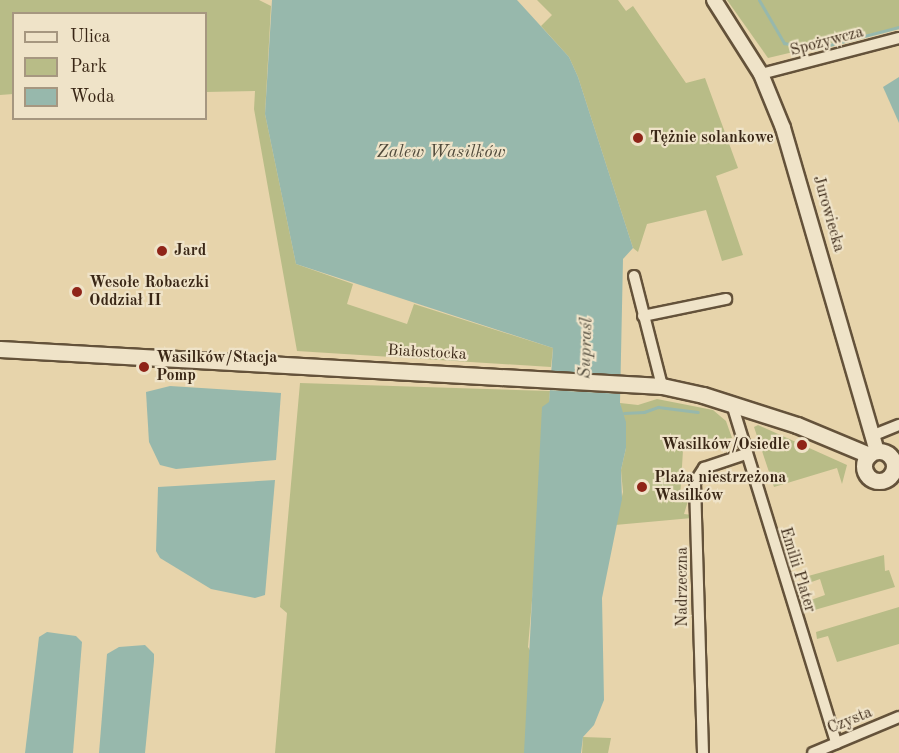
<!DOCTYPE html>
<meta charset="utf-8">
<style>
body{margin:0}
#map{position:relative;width:899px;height:753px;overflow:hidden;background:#e7d4ab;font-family:"Old Standard TT",serif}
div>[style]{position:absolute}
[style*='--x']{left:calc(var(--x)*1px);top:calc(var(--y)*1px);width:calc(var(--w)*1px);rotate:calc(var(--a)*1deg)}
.green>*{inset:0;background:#b8bc87}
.water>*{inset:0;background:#97b8ac}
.pier>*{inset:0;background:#e7d4ab;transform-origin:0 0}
.stream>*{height:3px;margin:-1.5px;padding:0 1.5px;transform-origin:1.5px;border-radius:1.5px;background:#97b8ac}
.roads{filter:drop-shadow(2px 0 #64523a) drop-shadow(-2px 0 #64523a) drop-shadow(0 2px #64523a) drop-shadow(0 -2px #64523a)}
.minor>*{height:10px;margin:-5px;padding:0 5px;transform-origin:5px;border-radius:5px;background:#efe3c8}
.tertiary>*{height:14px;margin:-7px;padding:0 7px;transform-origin:7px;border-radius:7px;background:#efe3c8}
.secondary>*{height:15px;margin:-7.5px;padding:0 7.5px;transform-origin:7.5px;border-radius:7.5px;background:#efe3c8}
.secondary>.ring{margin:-7.5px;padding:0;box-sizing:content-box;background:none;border:15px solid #efe3c8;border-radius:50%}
.dots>*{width:16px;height:16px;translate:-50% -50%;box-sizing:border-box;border:3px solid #efe3c8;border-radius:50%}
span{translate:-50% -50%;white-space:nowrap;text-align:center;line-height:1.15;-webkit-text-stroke:4.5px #efe3c8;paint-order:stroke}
.street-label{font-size:16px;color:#392615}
.poi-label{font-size:16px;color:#392615;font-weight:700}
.left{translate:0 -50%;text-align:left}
.right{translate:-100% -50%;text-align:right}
.water-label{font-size:18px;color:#504a3b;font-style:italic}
.legend{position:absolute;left:12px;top:12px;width:195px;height:108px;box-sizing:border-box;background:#efe3c8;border:2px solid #a69780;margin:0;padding:8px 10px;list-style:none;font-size:18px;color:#392615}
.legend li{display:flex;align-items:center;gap:12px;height:30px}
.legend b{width:30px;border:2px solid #a69780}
</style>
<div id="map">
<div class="green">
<i style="clip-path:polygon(0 0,259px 0,271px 6px,265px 114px,296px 264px,353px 284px,347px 304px,407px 324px,414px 304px,553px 348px,551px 367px,297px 351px,254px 109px,255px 91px,206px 92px,206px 14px,14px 14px,13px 94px,0 95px)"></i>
<i style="clip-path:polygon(537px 0,618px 0,626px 11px,633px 6px,686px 83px,705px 78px,738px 168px,716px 176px,743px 255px,722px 261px,706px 210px,647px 224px,638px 252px,633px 248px,578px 77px,569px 57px,541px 26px,552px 15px)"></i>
<i style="clip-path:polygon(727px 0,899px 0,899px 27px,768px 58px)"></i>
<i style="clip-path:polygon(300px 383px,550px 391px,528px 647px,537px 662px,536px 753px,275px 753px,287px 613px,280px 607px)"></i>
<i style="clip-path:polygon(657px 399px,713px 410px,726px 421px,732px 438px,709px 441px,709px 445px,677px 447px,683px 450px,680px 499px,688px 501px,684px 514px,692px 515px,692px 518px,615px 525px,623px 492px,621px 470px,626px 448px,620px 403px,638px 405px)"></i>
<i style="clip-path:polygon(758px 425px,847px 465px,842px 484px,837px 468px,774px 487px,754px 427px)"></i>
<i style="clip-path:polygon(884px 555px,885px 571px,889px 570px,895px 587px,811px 611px,808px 601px,825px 595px,820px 579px,803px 585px,801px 578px)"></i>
<i style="clip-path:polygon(899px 607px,899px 644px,837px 662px,828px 636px,817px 639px,816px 632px)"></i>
<i style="clip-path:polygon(583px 737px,611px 738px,608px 753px,582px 753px)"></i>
</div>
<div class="water">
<i style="clip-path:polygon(272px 0,517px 0,569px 57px,578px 77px,633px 248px,623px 259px,620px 403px,626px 422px,626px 448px,621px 470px,622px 499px,602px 598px,604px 700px,594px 725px,583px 737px,581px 753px,524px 753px,542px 407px,549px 402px,553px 348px,296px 264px,265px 114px)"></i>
<i style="clip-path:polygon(899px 77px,899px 123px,883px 87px)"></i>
<i style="clip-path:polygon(170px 386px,281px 393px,276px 460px,176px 469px,160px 465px,149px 442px,146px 392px)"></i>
<i style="clip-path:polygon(275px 480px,265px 595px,255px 598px,211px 589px,160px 558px,156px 551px,158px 487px)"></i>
<i style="clip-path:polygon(47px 632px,76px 636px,82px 642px,73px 753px,25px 753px,39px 637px)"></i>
<i style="clip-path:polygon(145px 645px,154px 654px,154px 661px,145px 753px,99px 753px,107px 654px,119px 647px)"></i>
</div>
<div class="pier">
<i style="left:548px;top:372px;width:77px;height:18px;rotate:3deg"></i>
</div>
<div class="stream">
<i style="--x:759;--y:0;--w:50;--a:59.8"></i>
<i style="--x:784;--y:43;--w:31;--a:11"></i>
<i style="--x:814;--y:49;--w:88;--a:-14.5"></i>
<i style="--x:624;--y:413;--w:20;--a:-3"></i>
<i style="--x:644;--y:412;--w:15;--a:-20"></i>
<i style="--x:658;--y:407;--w:40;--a:7.1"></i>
</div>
<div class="roads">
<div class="minor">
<i style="--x:761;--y:74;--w:143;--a:-14.6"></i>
<i style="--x:634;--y:276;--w:114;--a:75.7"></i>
<i style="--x:643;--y:316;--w:85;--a:-11.6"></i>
<i style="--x:732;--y:404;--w:355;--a:72.9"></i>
<i style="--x:874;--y:435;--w:27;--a:-22"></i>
<i style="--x:703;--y:753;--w:271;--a:-91.7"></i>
<i style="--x:695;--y:482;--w:17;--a:-57"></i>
<i style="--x:704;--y:468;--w:44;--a:-18.4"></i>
<i style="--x:813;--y:753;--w:93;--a:-22.7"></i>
</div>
<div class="tertiary">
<i style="--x:714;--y:0;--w:88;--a:57.6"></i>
<i style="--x:761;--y:74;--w:58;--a:67.8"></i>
<i style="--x:783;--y:128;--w:336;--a:73.8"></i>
</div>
<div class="secondary">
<i style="--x:0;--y:349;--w:663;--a:3.2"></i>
<i style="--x:662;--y:386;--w:42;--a:12.4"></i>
<i style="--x:703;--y:395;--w:99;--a:17.7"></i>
<i style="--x:797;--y:425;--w:78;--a:22.6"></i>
<i class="ring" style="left:864px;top:451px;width:15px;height:15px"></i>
</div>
</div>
<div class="dots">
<i style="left:638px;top:138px;background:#8f2418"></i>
<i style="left:162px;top:251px;background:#8f2418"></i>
<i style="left:77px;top:292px;background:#8f2418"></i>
<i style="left:144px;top:367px;background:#8f2418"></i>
<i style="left:802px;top:445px;background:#8f2418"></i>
<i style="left:642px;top:487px;background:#8f2418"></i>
</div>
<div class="street-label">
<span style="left:827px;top:42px;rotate:-15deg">Spożywcza</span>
<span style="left:828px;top:214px;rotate:74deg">Jurowiecka</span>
<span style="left:427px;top:353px;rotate:3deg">Białostocka</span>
<span style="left:797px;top:570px;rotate:73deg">Emilii Plater</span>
<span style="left:683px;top:587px;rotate:-90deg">Nadrzeczna</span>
<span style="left:850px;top:721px;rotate:-22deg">Czysta</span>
</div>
<div class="poi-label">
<span class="left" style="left:650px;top:138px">Tężnie solankowe</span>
<span class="left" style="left:174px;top:251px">Jard</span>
<span class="left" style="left:89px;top:292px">Wesołe Robaczki<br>Oddział II</span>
<span class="left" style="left:156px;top:367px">Wasilków/Stacja<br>Pomp</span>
<span class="right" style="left:790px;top:445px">Wasilków/Osiedle</span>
<span class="left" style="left:654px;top:487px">Plaża niestrzeżona<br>Wasilków</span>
</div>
<div class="water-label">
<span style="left:441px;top:152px">Zalew Wasilków</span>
<span style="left:586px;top:348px;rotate:-88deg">Supraśl</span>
</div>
<ul class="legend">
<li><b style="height:8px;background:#efe3c8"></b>Ulica</li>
<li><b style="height:16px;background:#b8bc87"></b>Park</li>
<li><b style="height:16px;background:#97b8ac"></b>Woda</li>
</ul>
</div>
